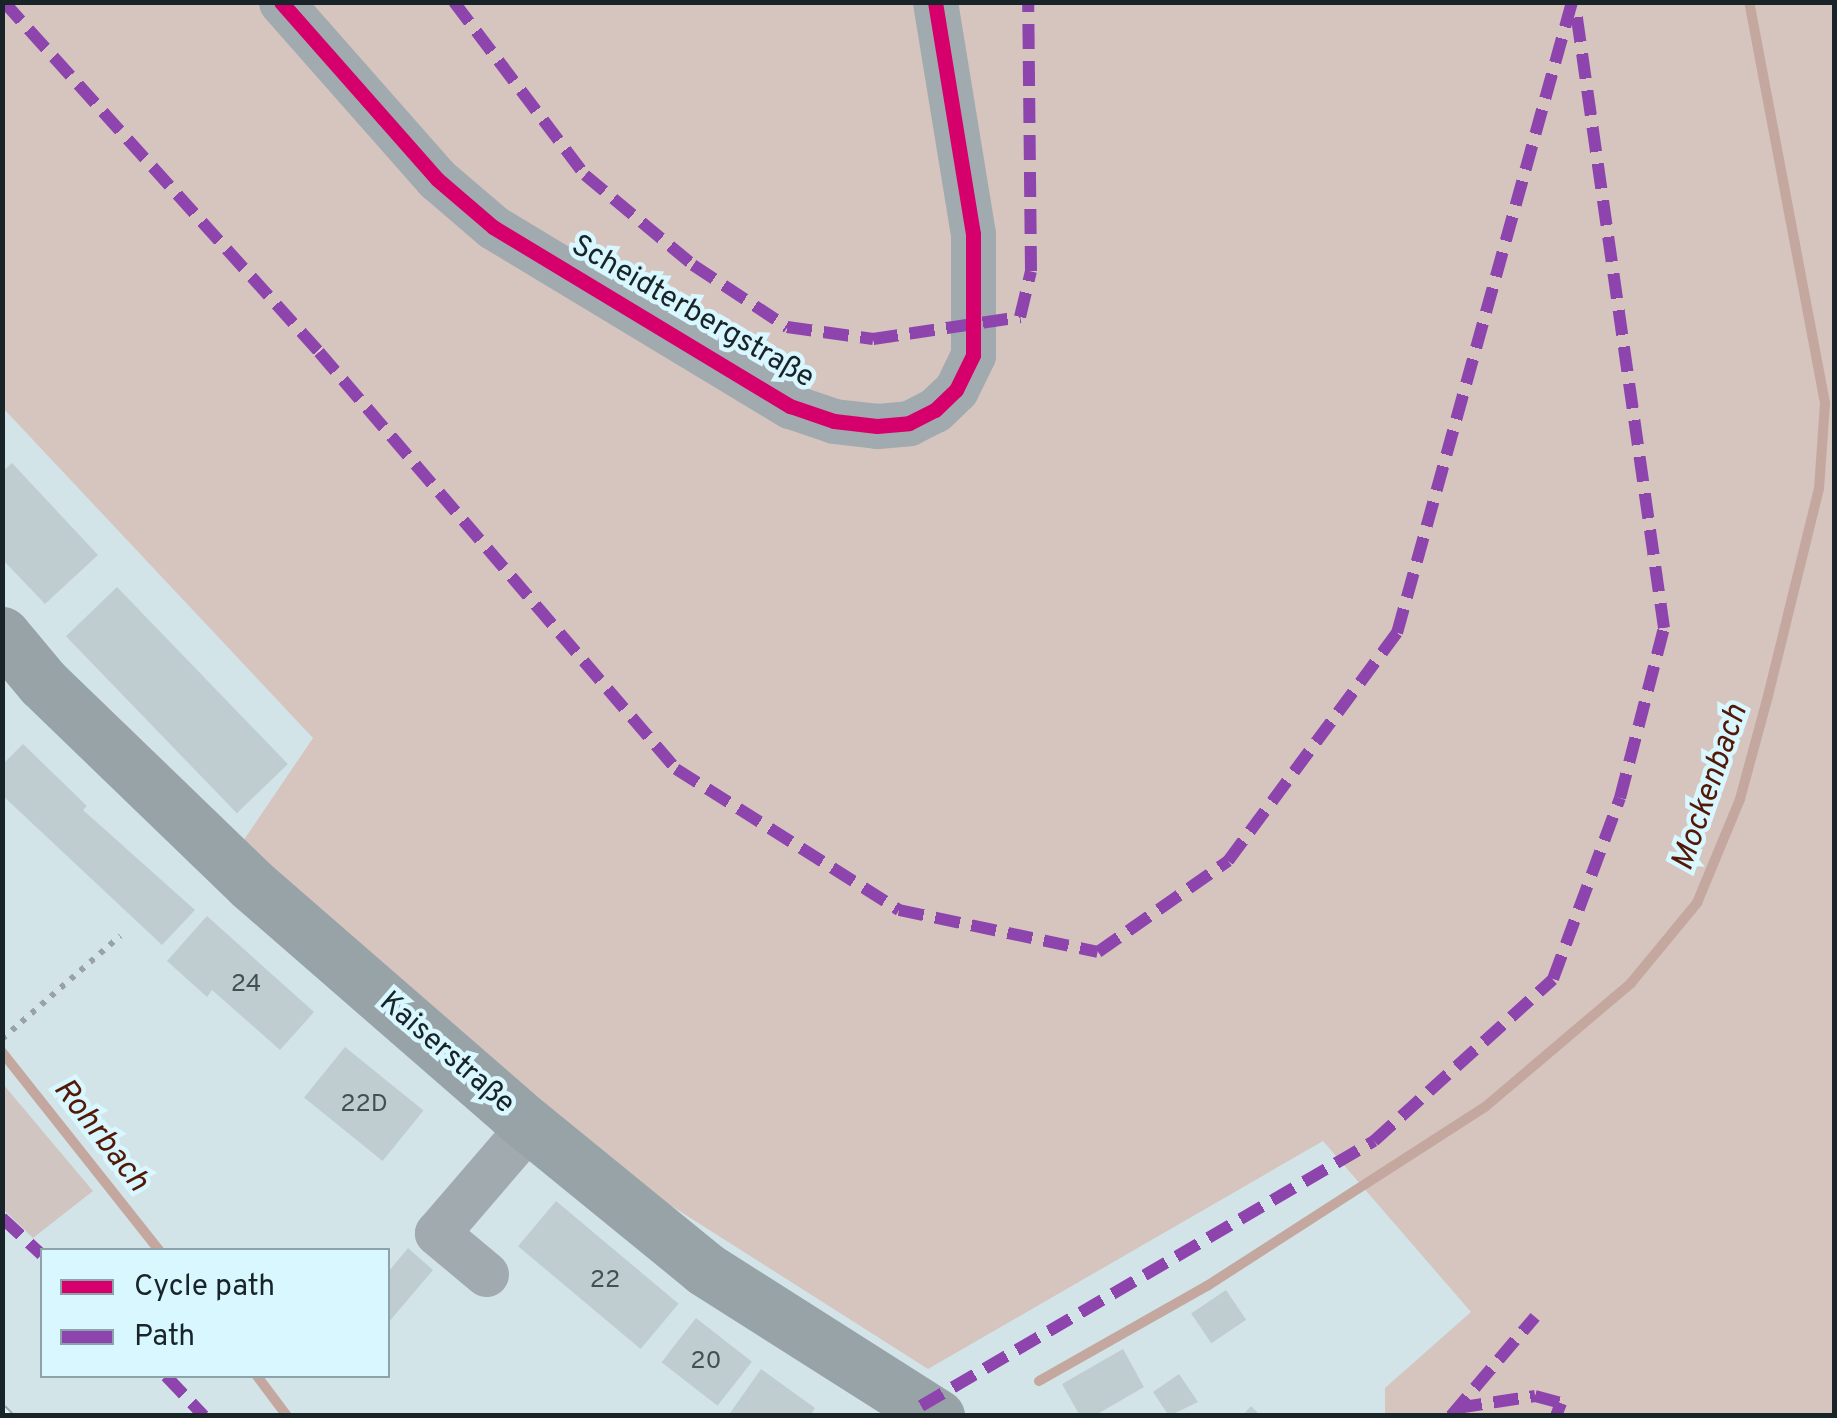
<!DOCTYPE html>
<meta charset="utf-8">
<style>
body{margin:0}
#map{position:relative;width:1837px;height:1418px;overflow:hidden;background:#d3e4e9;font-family:Overpass,sans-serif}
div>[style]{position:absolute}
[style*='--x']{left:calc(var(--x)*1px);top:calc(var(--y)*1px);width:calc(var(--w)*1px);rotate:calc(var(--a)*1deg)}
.green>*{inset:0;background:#d1c5c1}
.forest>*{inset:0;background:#d6c4be}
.stream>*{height:10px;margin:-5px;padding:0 5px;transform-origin:5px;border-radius:5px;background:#c4a8a0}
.building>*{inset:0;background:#bfcdd1;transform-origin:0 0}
.path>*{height:6px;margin-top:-3px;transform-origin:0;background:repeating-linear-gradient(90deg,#99a3a5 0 5px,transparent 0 13px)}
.minor>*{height:45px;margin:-22.5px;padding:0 22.5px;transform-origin:22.5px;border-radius:22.5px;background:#a1aaae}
.major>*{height:55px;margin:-27.5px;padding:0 27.5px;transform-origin:27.5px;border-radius:27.5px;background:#97a3a7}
.rail>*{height:11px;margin-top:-5.5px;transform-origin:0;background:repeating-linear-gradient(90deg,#d8f7ff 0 22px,#9faaae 0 44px);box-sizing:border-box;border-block:2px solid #9faaae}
.quiet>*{height:12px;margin-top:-6px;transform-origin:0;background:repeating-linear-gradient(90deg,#8e44ad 0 25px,transparent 0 37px)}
.cycleway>*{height:15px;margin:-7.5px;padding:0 7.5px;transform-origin:7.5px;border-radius:7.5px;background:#d6006c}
span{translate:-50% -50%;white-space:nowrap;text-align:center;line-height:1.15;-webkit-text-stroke:9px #d8f7ff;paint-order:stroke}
.number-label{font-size:25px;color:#434f53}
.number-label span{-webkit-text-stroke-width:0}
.street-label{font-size:30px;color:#192428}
.water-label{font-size:32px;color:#531906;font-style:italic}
.frame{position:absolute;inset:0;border:5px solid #192428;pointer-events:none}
.legend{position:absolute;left:40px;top:1248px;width:350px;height:130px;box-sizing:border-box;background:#d8f7ff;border:2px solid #8ca3a9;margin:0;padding:12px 18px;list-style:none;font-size:30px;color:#192428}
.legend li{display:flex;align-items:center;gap:20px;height:50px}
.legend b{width:50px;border:2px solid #8ca3a9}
</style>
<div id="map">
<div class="green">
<i style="clip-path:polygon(3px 1084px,93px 1191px,33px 1238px,3px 1209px)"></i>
</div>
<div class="forest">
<i style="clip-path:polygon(3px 3px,1834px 3px,1834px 1415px,1385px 1415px,1385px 1388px,1471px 1312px,1323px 1141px,928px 1369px,604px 1163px,237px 850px,313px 738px,3px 408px)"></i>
</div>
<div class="stream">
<i style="--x:2;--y:1052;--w:253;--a:51.6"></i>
<i style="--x:257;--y:1376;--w:50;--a:53.1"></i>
<i style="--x:1039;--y:1381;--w:193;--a:-29.5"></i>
<i style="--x:1207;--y:1286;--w:331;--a:-32.8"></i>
<i style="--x:1485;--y:1107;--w:192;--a:-40.3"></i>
<i style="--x:1631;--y:983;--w:104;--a:-50.5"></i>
<i style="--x:1697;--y:903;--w:113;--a:-67.5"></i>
<i style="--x:1740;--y:799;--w:107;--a:-74.8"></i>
<i style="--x:1768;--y:696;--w:213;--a:-76.2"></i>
<i style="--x:1819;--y:489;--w:86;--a:-86"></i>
<i style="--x:1825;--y:403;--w:408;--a:-100.7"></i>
</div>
<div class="building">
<i style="clip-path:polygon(12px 463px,98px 555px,45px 604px,2px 559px,2px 472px)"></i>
<i style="left:117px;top:587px;width:246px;height:71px;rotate:46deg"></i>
<i style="clip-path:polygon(23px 744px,87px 806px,83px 810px,195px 910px,162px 945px,2px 795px,2px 765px)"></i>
<i style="clip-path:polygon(207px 916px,314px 1012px,280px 1050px,212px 990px,207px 997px,167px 961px)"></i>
<i style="left:345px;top:1047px;width:101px;height:65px;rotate:39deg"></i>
<i style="left:556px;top:1201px;width:160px;height:59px;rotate:40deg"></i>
<i style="clip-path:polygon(408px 1248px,433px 1270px,388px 1323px,388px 1272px)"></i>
<i style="left:1226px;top:1290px;width:36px;height:42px;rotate:56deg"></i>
<i style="left:696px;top:1318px;width:71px;height:56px;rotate:38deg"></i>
<i style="clip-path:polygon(1123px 1349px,1144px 1387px,1094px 1416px,1080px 1416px,1062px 1384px)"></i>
<i style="clip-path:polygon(761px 1369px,815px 1408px,810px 1416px,728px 1416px)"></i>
<i style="clip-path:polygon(1179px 1374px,1198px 1402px,1169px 1416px,1153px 1392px)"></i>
<i style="clip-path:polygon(1251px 1406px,1261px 1416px,1242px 1416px)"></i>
</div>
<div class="path">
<i style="--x:2;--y:1039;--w:157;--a:-41.1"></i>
</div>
<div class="minor">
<i style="--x:281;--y:2;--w:236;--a:48.6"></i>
<i style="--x:437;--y:179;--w:74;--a:40.6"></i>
<i style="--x:493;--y:227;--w:347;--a:31.1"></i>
<i style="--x:790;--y:406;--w:46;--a:18.8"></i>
<i style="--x:834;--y:421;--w:43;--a:6.6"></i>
<i style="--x:877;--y:426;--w:32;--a:-5"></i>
<i style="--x:909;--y:423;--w:29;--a:-27"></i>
<i style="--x:935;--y:410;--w:29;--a:-44"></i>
<i style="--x:956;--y:390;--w:39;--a:-64"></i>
<i style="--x:973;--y:355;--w:121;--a:-90"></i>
<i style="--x:973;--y:234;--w:235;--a:-99.3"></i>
<i style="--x:486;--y:1274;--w:64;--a:-140.1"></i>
<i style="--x:437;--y:1233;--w:141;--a:-49.3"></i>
</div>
<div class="major">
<i style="--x:2;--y:634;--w:64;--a:50.1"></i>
<i style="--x:43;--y:683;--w:289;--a:44"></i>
<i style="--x:251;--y:884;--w:349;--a:41"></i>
<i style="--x:514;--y:1113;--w:247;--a:39.2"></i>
<i style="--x:705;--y:1269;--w:275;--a:32.4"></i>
</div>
<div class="rail">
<i style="--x:2;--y:1409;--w:10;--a:45"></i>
</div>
<div class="quiet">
<i style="--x:4;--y:2;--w:471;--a:48"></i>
<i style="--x:319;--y:352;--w:549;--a:49.43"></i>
<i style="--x:676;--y:769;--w:264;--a:32.3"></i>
<i style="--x:899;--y:910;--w:203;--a:11.9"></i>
<i style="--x:1098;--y:952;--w:159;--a:-35"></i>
<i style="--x:1228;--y:861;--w:284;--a:-53.5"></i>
<i style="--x:1397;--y:633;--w:655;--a:-74.5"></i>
<i style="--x:454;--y:2;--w:217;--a:52.9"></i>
<i style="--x:585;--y:175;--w:141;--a:39.8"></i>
<i style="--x:693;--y:265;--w:113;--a:33.4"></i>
<i style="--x:787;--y:327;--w:87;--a:7.9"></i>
<i style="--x:873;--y:339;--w:149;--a:-8.5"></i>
<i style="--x:1020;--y:317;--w:47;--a:-76.6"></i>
<i style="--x:1031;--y:271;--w:269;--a:-90.6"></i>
<i style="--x:2;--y:1218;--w:54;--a:42.8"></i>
<i style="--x:166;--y:1376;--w:55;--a:46.5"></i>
<i style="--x:921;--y:1406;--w:525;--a:-30.33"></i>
<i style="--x:1374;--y:1141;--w:241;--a:-42.1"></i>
<i style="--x:1553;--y:979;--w:193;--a:-69.7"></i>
<i style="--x:1620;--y:798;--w:176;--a:-75.5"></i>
<i style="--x:1664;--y:628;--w:630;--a:-98.12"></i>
<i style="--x:1457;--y:1408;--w:79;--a:-8.7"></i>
<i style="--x:1535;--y:1396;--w:27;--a:15"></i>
<i style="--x:1561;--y:1403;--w:14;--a:111"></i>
<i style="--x:1451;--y:1416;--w:130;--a:-49.7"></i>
</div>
<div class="cycleway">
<i style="--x:281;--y:2;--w:236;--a:48.6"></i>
<i style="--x:437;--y:179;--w:74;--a:40.6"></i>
<i style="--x:493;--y:227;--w:347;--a:31.1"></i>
<i style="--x:790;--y:406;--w:46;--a:18.8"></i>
<i style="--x:834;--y:421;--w:43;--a:6.6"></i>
<i style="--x:877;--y:426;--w:32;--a:-5"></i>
<i style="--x:909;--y:423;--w:29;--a:-27"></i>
<i style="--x:935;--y:410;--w:29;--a:-44"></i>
<i style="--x:956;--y:390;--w:39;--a:-64"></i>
<i style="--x:973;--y:355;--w:121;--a:-90"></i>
<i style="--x:973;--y:234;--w:235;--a:-99.3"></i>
</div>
<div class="number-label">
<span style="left:246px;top:985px">24</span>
<span style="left:364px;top:1105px">22D</span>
<span style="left:605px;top:1281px">22</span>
<span style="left:706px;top:1362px">20</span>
</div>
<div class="street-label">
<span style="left:692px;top:313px;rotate:30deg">Scheidterbergstraße</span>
<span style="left:446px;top:1054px;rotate:41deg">Kaiserstraße</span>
</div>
<div class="water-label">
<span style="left:1711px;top:788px;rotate:-71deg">Mockenbach</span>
<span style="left:100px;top:1136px;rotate:52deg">Rohrbach</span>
</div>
<div class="frame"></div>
<ul class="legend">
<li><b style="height:12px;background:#d6006c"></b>Cycle path</li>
<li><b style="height:12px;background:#8e44ad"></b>Path</li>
</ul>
</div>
